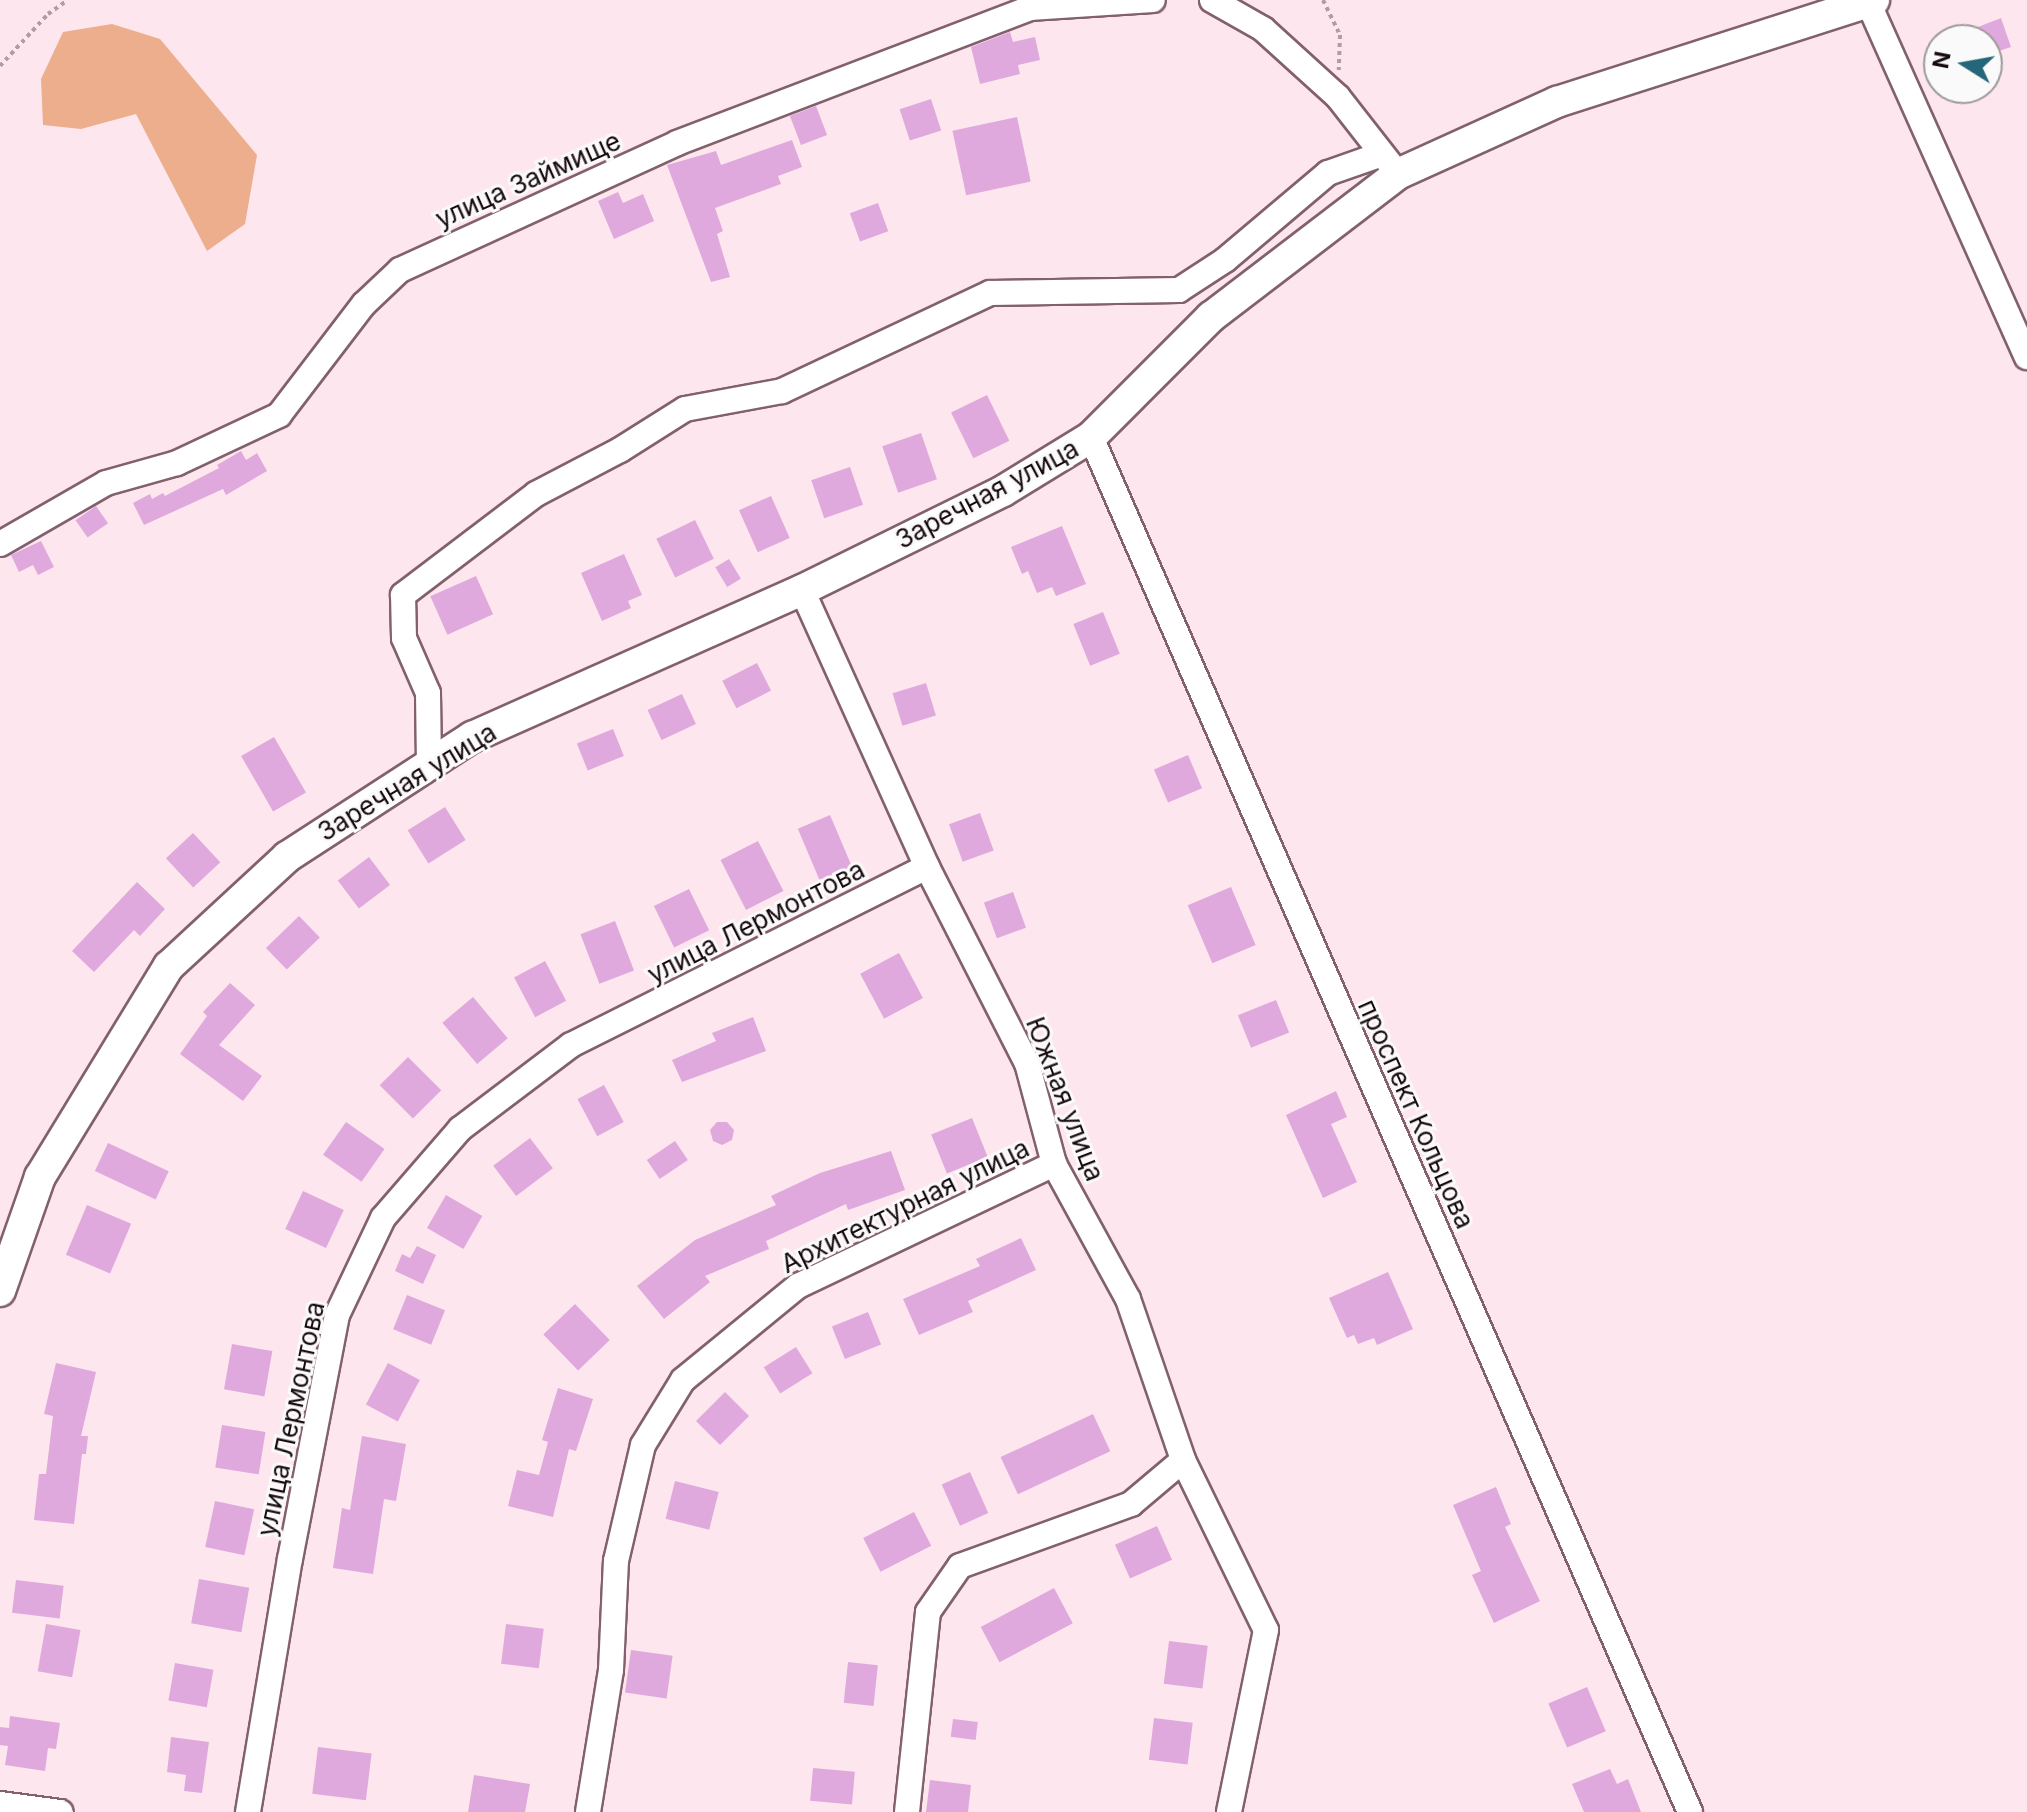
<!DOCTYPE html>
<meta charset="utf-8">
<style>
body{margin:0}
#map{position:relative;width:2027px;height:1812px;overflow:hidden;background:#fee6ee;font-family:Inter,sans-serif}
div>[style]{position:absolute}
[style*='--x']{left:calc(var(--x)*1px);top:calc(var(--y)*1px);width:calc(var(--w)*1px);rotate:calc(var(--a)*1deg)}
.green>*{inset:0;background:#ecae8d}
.building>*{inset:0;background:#dfa9dd;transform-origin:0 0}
.path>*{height:4px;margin-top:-2px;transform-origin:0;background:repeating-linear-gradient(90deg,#b09ca3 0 4px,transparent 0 8px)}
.roads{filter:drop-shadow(2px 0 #82606d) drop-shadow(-2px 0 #82606d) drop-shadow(0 2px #82606d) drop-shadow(0 -2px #82606d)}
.minor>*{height:24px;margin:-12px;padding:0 12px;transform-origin:12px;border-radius:12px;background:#fff}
.tertiary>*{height:30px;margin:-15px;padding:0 15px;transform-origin:15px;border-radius:15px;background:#fff}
span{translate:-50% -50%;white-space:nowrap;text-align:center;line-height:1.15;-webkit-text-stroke:6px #fafafa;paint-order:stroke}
.street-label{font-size:26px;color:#170a0f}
.north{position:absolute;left:1923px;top:24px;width:80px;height:80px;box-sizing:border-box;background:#fafafa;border:2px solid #9f9a9c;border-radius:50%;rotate:281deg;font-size:22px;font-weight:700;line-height:32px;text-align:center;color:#170a0f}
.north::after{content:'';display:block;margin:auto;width:28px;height:36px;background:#24677a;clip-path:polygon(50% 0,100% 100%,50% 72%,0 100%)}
</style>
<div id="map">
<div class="green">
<i style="clip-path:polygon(112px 24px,160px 39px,257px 155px,245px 224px,207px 251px,136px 114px,81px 129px,43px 125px,41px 79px,63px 32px)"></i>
</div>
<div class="building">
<i style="clip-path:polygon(2001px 18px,2011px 47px,1987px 55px,1987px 40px,1945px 40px)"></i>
<i style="clip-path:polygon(1010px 32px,1013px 42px,1035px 37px,1040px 60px,1018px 65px,1020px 74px,980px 84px,971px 47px)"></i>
<i style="left:931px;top:99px;width:33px;height:33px;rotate:72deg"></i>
<i style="left:816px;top:106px;width:31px;height:28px;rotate:69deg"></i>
<i style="left:1017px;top:117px;width:66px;height:66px;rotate:78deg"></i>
<i style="clip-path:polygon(792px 140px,802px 167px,778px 176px,781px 184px,715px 208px,723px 231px,717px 234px,730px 277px,711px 282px,667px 165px,716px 151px,721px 165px)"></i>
<i style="clip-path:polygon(618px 192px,623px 203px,643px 194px,654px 221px,614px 239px,598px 201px)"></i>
<i style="left:878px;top:203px;width:30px;height:30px;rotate:70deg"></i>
<i style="left:987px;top:395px;width:51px;height:40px;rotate:64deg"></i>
<i style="left:921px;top:433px;width:49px;height:41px;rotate:71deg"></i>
<i style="clip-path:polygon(241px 451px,246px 460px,257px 453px,267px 471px,226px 495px,223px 489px,144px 525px,133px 503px,150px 494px,152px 499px,163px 493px,165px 496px,219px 468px,217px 465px)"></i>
<i style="left:850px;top:467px;width:40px;height:41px;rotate:71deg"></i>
<i style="left:771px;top:496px;width:46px;height:35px;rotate:66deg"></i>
<i style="left:96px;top:506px;width:21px;height:25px;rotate:55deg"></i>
<i style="left:695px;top:520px;width:43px;height:43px;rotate:64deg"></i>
<i style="clip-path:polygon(1062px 526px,1086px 584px,1056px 596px,1052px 587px,1037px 593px,1028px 571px,1022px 574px,1011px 547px)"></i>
<i style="clip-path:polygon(41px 541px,54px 567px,38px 575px,33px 565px,19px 572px,11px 555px)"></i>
<i style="clip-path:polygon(624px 554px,642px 595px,628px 601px,631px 608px,602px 621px,581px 573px)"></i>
<i style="left:729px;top:559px;width:23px;height:16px;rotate:59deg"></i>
<i style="left:476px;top:576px;width:42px;height:50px;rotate:66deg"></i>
<i style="left:1103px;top:612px;width:45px;height:32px;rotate:68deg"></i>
<i style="left:757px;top:663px;width:31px;height:39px;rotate:63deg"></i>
<i style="left:926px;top:683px;width:34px;height:35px;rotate:73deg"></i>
<i style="left:682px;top:694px;width:33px;height:38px;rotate:65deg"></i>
<i style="left:613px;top:729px;width:29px;height:39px;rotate:68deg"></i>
<i style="left:274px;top:737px;width:64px;height:38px;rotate:60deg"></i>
<i style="left:1188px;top:755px;width:36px;height:37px;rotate:67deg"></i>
<i style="left:445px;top:807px;width:39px;height:44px;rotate:58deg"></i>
<i style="left:980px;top:813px;width:40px;height:33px;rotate:70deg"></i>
<i style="left:830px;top:815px;width:56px;height:35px;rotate:67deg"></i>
<i style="left:193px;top:833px;width:40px;height:37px;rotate:47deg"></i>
<i style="left:758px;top:841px;width:56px;height:42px;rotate:63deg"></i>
<i style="left:369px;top:857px;width:35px;height:39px;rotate:53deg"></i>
<i style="clip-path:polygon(137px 882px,165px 909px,140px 936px,134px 930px,94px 972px,72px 951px)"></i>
<i style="left:1231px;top:887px;width:63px;height:47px;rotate:67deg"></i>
<i style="left:689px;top:889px;width:46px;height:39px;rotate:64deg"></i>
<i style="left:1013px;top:892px;width:38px;height:31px;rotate:70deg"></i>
<i style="left:299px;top:916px;width:30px;height:46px;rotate:46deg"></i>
<i style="left:615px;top:921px;width:53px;height:37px;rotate:69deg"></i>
<i style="left:899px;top:953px;width:51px;height:44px;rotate:62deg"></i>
<i style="left:545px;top:961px;width:45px;height:35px;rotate:62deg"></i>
<i style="clip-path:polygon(230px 983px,255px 1005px,219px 1045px,262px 1076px,243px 1101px,180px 1054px,207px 1016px,203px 1012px)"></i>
<i style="left:473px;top:997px;width:54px;height:40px;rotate:50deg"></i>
<i style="left:1276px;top:1000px;width:35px;height:41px;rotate:68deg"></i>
<i style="clip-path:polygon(753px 1017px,766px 1051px,682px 1082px,672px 1060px,716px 1041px,712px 1033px)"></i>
<i style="left:408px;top:1057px;width:47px;height:40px;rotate:45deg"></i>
<i style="left:604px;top:1085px;width:42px;height:30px;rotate:62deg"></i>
<i style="clip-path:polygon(1336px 1091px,1347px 1117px,1331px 1124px,1357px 1182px,1323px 1198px,1286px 1115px)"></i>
<i style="left:972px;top:1118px;width:42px;height:44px;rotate:68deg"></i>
<i style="left:346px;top:1122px;width:47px;height:40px;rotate:35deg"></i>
<i style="clip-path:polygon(717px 1122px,727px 1122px,734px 1130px,732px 1140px,722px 1145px,713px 1141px,710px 1130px)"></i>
<i style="left:530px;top:1138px;width:38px;height:46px;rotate:53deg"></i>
<i style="left:675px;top:1141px;width:23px;height:34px;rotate:56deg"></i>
<i style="left:108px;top:1143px;width:67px;height:31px;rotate:25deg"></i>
<i style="clip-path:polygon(891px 1151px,905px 1190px,848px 1210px,846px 1204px,766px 1241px,769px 1249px,705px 1276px,710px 1282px,664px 1319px,637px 1286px,695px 1240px,776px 1205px,771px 1196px,820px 1173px)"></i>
<i style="left:303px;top:1191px;width:45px;height:42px;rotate:25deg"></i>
<i style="left:446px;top:1195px;width:42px;height:38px;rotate:30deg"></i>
<i style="left:87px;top:1205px;width:48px;height:54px;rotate:23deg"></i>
<i style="clip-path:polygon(1021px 1238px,1036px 1270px,968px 1301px,973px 1312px,919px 1335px,903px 1299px,980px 1266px,976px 1259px)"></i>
<i style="clip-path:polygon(417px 1246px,436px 1255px,423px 1284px,395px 1271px,402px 1254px,410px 1258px)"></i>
<i style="clip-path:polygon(1388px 1272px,1413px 1329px,1377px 1345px,1374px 1338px,1358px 1344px,1354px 1335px,1347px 1338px,1329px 1298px)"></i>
<i style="left:407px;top:1295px;width:41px;height:37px;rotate:22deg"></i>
<i style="left:575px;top:1304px;width:50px;height:44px;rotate:46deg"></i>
<i style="left:868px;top:1312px;width:35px;height:39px;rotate:68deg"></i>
<i style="left:232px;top:1344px;width:41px;height:46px;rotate:10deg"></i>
<i style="left:796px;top:1347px;width:31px;height:38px;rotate:58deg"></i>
<i style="clip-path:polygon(56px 1363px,96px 1372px,81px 1436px,88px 1436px,86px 1454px,82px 1454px,74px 1524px,34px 1520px,39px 1474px,46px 1474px,53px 1416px,44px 1414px)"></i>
<i style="left:388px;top:1363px;width:36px;height:47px;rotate:28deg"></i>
<i style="clip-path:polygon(558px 1388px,593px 1399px,576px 1451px,569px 1449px,553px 1517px,508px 1506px,517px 1470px,539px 1475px,548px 1442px,542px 1440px)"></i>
<i style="left:725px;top:1392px;width:34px;height:41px;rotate:45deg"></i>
<i style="left:1093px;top:1414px;width:41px;height:102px;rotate:65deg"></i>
<i style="left:222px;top:1425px;width:44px;height:43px;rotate:9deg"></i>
<i style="clip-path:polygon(362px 1436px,406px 1444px,396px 1501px,384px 1499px,373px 1574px,333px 1568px,342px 1508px,350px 1510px)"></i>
<i style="left:970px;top:1472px;width:45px;height:31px;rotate:66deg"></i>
<i style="left:675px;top:1481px;width:45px;height:39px;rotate:14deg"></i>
<i style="clip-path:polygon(1496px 1487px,1511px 1524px,1505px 1527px,1540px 1601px,1494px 1623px,1472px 1575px,1481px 1571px,1453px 1505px)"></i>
<i style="left:215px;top:1501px;width:40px;height:47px;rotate:12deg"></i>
<i style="left:914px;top:1512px;width:38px;height:57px;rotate:63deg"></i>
<i style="left:1157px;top:1526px;width:37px;height:46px;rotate:66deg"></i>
<i style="left:199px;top:1579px;width:51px;height:45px;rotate:10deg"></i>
<i style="left:16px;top:1580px;width:48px;height:33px;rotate:7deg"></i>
<i style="left:1054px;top:1588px;width:40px;height:83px;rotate:62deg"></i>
<i style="left:46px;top:1624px;width:35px;height:48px;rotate:10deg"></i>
<i style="left:506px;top:1624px;width:38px;height:40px;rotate:7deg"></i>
<i style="left:1169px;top:1641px;width:39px;height:43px;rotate:7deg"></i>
<i style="left:631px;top:1650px;width:42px;height:43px;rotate:8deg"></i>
<i style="left:848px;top:1662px;width:30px;height:41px;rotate:6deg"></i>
<i style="left:175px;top:1663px;width:39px;height:38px;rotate:10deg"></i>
<i style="left:1587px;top:1687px;width:48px;height:42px;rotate:67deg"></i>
<i style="clip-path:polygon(10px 1716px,60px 1723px,56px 1749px,48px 1748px,45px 1771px,5px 1765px,8px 1746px,0 1745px,0 1727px,9px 1728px)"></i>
<i style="left:1154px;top:1718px;width:39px;height:42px;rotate:7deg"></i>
<i style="left:953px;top:1719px;width:25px;height:18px;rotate:7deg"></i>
<i style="clip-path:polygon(171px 1737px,209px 1742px,202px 1793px,184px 1791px,186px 1775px,167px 1772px)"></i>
<i style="left:318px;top:1747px;width:54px;height:47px;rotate:7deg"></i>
<i style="left:813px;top:1768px;width:42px;height:33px;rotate:5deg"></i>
<i style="clip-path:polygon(1610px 1769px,1617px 1784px,1628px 1779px,1641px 1812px,1584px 1812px,1572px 1784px)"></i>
<i style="clip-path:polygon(474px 1775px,530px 1784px,525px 1812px,468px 1812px)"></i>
<i style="clip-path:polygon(930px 1780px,971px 1785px,968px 1812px,926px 1812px)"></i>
</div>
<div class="path">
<i style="--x:1323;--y:0;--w:39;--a:64"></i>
<i style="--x:1340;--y:35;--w:35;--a:92"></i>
<i style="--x:0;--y:66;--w:71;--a:-47.3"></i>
<i style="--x:48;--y:14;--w:24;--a:-35"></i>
</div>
<div class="roads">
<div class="minor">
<i style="--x:1212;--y:0;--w:59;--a:29.6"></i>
<i style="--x:1263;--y:29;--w:101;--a:42.2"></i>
<i style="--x:1338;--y:97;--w:88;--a:52"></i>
<i style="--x:1868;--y:2;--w:389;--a:65.9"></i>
<i style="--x:1091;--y:437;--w:1500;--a:66.46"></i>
<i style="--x:0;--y:544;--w:122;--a:-29.9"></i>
<i style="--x:106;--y:483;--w:74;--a:-15.7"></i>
<i style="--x:177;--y:463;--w:113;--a:-25.2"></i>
<i style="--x:279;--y:415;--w:140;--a:-52.6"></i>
<i style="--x:364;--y:304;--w:50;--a:-43.4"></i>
<i style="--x:400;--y:270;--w:305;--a:-24.6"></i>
<i style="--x:677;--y:143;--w:378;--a:-20.9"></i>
<i style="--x:1030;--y:8;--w:123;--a:-3.7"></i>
<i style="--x:802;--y:590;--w:304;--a:65.7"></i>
<i style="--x:927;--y:867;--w:220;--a:63"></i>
<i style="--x:1027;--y:1063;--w:105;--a:75"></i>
<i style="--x:1054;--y:1164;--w:154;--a:61.3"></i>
<i style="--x:1128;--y:1299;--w:170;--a:71.1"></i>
<i style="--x:1183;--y:1460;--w:189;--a:64"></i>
<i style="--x:1266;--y:1630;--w:186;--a:101.5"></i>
<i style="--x:429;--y:765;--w:72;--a:-90.8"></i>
<i style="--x:428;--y:693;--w:60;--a:-113.6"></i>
<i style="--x:404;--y:638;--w:43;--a:-91.3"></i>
<i style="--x:403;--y:595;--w:167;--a:-37.2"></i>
<i style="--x:536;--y:494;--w:95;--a:-27.6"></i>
<i style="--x:620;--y:450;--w:77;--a:-32.2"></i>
<i style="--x:685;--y:409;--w:99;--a:-10.5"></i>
<i style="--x:782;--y:391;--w:230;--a:-25.2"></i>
<i style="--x:990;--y:293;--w:189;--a:-0.9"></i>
<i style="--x:1179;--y:290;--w:55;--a:-33.1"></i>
<i style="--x:1225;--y:260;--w:135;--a:-40.2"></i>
<i style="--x:1328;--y:173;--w:57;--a:-19.4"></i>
<i style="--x:0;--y:1804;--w:61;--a:7.6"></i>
<i style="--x:248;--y:1812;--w:256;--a:-80.6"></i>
<i style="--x:290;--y:1559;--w:248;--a:-79.1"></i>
<i style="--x:337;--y:1315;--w:107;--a:-64.6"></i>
<i style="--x:383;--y:1218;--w:118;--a:-49.1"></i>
<i style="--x:460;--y:1129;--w:139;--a:-37.1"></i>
<i style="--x:571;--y:1045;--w:398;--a:-26.6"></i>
<i style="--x:588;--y:1812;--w:144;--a:-80.8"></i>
<i style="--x:611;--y:1670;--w:109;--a:-87.4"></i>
<i style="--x:616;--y:1561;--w:119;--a:-76.9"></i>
<i style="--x:643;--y:1445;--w:76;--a:-58.4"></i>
<i style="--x:683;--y:1380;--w:149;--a:-39.3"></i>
<i style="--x:798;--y:1286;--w:284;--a:-25.5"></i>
<i style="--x:907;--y:1812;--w:201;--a:-84"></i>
<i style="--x:928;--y:1612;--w:56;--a:-55.2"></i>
<i style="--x:960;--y:1566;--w:182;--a:-19.9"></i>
<i style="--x:1131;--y:1504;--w:68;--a:-40.2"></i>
</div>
<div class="tertiary">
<i style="--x:0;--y:1291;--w:121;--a:-70.7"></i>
<i style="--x:40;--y:1177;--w:247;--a:-58.6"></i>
<i style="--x:169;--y:966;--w:161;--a:-42.7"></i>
<i style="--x:287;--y:857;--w:221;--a:-33"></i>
<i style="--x:472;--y:737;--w:361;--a:-24"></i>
<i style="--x:802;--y:590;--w:224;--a:-26.2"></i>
<i style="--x:1003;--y:491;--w:103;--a:-31.5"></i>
<i style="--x:1091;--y:437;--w:170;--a:-45"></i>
<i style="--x:1211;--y:317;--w:235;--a:-37.4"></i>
<i style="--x:1398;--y:174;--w:175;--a:-24.4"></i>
<i style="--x:1557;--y:102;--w:333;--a:-17.8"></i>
</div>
</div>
<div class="street-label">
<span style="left:528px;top:180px;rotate:-24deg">улица Займище</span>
<span style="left:987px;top:494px;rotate:-28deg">Заречная улица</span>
<span style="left:407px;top:782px;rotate:-31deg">Заречная улица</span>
<span style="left:756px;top:922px;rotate:-27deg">улица Лермонтова</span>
<span style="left:1065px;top:1099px;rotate:69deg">Южная улица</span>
<span style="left:1416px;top:1114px;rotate:66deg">проспект Кольцова</span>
<span style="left:905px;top:1206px;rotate:-26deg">Архитектурная улица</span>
<span style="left:291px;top:1419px;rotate:-78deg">улица Лермонтова</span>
</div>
<div class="north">N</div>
</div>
